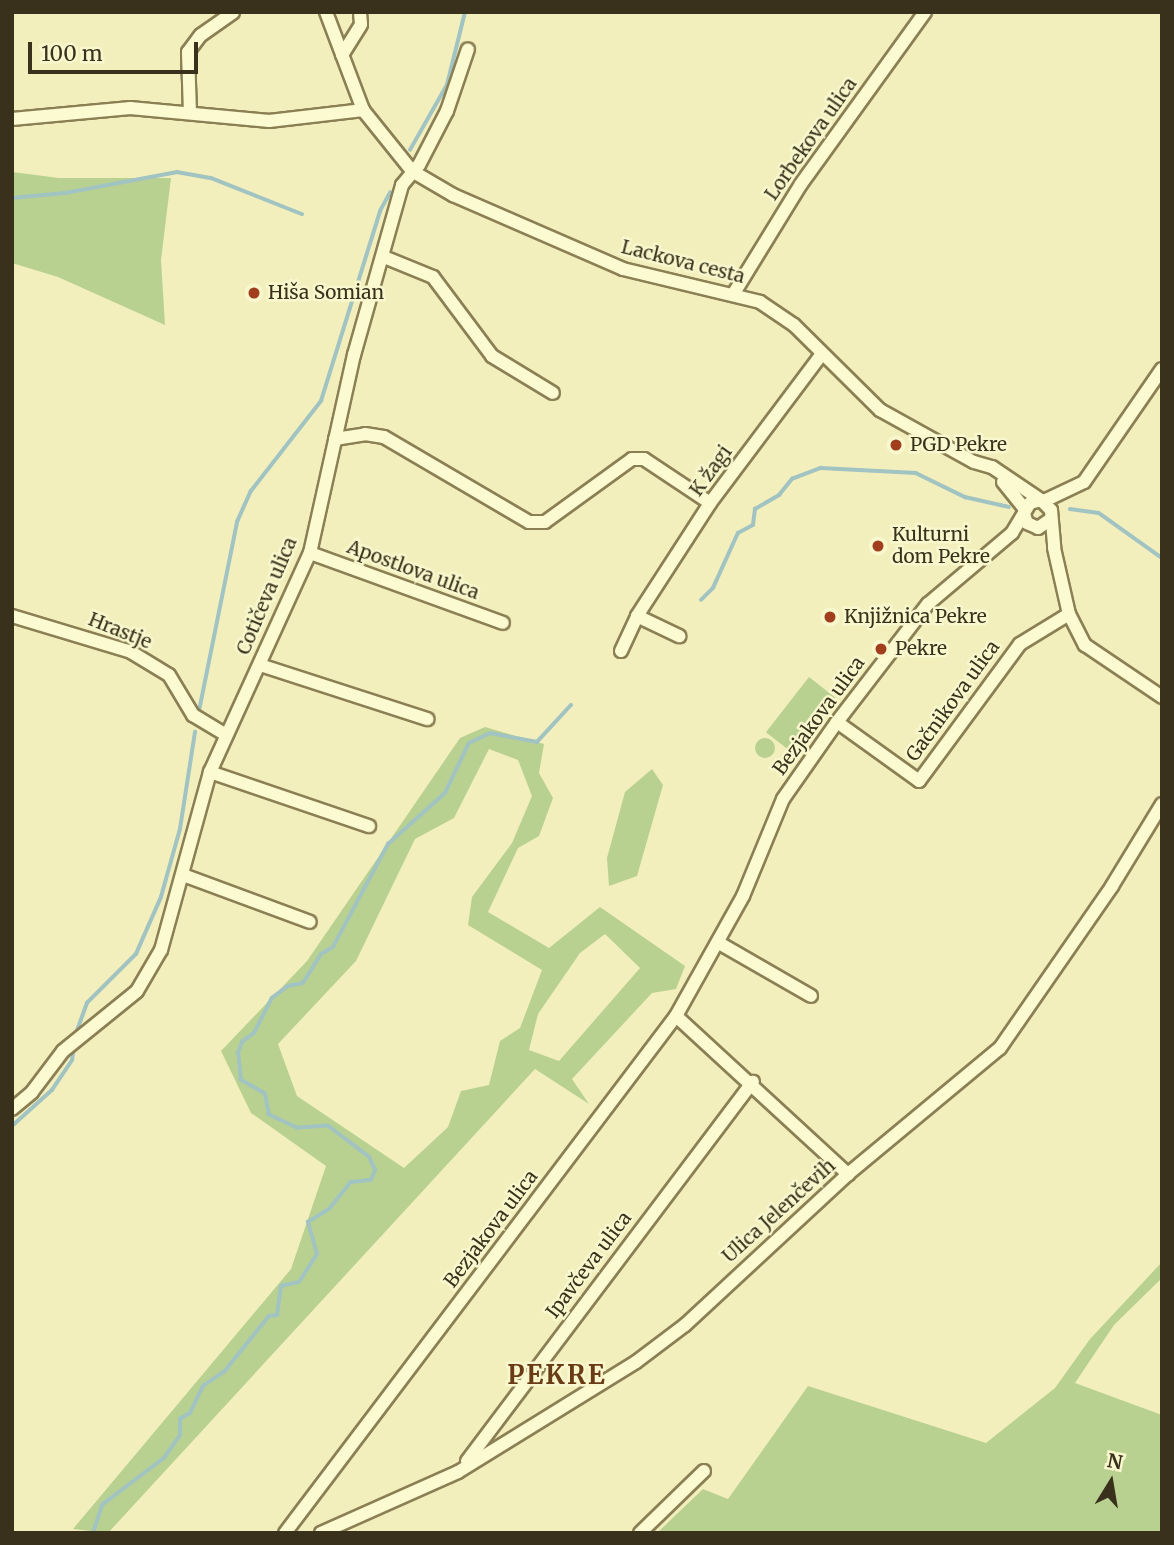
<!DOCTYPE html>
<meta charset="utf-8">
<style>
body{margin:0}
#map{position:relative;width:1174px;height:1545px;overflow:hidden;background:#f2efbd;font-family:Merriweather,serif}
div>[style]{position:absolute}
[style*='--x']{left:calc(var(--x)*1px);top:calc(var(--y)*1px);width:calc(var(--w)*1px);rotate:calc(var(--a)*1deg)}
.green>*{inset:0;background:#b9d190;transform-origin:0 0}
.round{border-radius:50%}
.stream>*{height:3.5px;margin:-1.75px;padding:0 1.75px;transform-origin:1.75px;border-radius:1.75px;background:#a1c3c1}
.roads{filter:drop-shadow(2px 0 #8b7f54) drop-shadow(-2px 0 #8b7f54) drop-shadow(0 2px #8b7f54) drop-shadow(0 -2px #8b7f54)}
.minor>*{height:12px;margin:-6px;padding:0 6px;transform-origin:6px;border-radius:6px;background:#fcfad1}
.dots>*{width:19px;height:19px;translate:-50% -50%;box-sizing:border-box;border:4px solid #f9f7cd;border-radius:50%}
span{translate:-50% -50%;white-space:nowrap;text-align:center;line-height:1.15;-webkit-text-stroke:5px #f9f7cd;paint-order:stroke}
.street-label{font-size:19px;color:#39311b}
.poi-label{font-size:19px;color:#39311b}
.left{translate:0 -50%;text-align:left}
.district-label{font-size:26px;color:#6a3c16;font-weight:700;letter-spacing:2px}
.frame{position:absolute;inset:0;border:14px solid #39311b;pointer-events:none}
.north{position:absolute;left:1076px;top:1447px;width:70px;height:70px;-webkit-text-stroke:5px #f9f7cd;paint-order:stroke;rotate:11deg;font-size:19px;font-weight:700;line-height:28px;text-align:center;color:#39311b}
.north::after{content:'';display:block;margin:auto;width:24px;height:32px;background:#39311b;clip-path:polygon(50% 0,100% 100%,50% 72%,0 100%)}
.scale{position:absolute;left:28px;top:42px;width:170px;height:32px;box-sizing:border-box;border:4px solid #39311b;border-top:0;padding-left:9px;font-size:21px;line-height:24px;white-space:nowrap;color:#39311b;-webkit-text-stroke:5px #f9f7cd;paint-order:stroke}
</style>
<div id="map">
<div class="green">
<i style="clip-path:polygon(12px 172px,59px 178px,171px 178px,161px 260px,165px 325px,58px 277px,12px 263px)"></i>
<i style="left:809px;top:677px;width:34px;height:70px;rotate:38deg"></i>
<i style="clip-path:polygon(evenodd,485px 727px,544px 744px,539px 773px,553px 798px,539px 836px,518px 848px,488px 912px,549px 948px,600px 907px,685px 966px,676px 989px,652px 993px,572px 1079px,589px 1104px,535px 1069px,108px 1533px,73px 1529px,291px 1269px,326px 1166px,251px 1113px,221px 1051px,307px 961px,460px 738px,485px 727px,489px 749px,518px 760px,532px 796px,512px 843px,472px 897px,468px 925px,542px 970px,520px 1028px,500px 1041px,489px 1085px,461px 1091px,448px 1127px,404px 1168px,297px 1096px,278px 1044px,356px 961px,415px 839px,454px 818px,489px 749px,485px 727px,605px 934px,640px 968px,559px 1061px,529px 1050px,538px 1014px,580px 953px,605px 934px)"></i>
<i class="round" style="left:755px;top:738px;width:20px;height:20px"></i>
<i style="clip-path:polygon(652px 769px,663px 785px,637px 876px,609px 886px,607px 858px,625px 792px)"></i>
<i style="clip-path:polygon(1162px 1262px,1162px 1278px,1114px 1325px,1075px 1383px,1162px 1415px,1162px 1533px,657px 1533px,703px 1489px,728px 1499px,808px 1386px,986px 1443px,1055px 1388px,1090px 1339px)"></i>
</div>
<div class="stream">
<i style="--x:410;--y:150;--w:75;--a:-60.4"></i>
<i style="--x:447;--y:85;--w:75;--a:-76.1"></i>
<i style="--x:12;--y:198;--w:53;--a:-5.4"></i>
<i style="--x:65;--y:193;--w:114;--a:-10.6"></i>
<i style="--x:177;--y:172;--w:35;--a:10"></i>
<i style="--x:211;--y:178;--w:98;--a:21.6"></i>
<i style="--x:1070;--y:509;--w:29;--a:8"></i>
<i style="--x:1099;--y:513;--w:77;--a:35.5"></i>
<i style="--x:701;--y:600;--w:17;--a:-45"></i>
<i style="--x:713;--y:588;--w:60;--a:-65.6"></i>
<i style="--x:738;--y:533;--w:17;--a:-28"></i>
<i style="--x:753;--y:525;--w:16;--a:-83"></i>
<i style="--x:755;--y:509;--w:28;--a:-30"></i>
<i style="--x:779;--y:495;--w:21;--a:-51"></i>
<i style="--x:792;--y:479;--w:31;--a:-21"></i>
<i style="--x:821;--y:468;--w:95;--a:3"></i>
<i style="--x:916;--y:473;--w:55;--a:26.1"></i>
<i style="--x:965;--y:497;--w:45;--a:12.8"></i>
<i style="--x:199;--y:711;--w:193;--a:-78.6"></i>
<i style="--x:237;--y:522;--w:34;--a:-66"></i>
<i style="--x:251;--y:491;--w:114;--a:-52.1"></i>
<i style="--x:321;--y:401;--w:199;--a:-72.7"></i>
<i style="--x:380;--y:211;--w:21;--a:-61"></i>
<i style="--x:75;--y:1036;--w:35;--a:-70"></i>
<i style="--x:87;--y:1003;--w:69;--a:-45"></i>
<i style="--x:136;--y:954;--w:62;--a:-66.3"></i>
<i style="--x:161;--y:897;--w:71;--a:-74.4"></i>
<i style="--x:180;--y:829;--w:98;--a:-81.2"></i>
<i style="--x:12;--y:1126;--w:54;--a:-42"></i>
<i style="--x:52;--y:1090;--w:36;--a:-56"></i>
<i style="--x:72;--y:1060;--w:13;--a:-81"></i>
<i style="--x:93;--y:1533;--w:29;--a:-72"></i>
<i style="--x:102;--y:1505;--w:78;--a:-37.2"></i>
<i style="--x:164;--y:1458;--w:28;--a:-55"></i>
<i style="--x:180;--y:1435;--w:16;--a:-90"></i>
<i style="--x:180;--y:1419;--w:12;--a:-31"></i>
<i style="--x:190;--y:1413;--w:30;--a:-64"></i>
<i style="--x:203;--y:1386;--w:25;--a:-34"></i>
<i style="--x:224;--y:1372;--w:72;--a:-51.2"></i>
<i style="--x:269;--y:1316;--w:8;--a:-7"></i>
<i style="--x:277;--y:1315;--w:29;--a:-82"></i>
<i style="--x:281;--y:1286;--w:18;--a:-13"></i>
<i style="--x:299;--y:1282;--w:33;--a:-57"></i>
<i style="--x:317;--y:1254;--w:33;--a:-106"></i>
<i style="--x:308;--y:1222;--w:25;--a:-32"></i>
<i style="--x:329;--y:1209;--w:35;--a:-51"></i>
<i style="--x:351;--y:1182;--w:20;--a:-6"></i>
<i style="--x:371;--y:1180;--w:11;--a:-68"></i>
<i style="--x:375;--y:1170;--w:14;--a:-115"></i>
<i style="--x:369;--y:1157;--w:51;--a:-142.9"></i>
<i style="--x:328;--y:1126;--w:31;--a:176"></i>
<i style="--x:297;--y:1128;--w:31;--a:-155"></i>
<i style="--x:269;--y:1115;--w:21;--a:-101"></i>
<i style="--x:265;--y:1094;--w:28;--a:-150"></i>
<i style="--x:241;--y:1080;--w:27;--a:-96"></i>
<i style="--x:238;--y:1053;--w:12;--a:-70"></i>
<i style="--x:242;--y:1042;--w:15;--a:-37"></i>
<i style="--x:254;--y:1033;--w:39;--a:-63"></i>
<i style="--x:272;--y:998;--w:20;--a:-37"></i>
<i style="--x:288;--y:986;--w:15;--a:-11"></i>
<i style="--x:303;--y:983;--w:34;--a:-58"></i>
<i style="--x:321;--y:954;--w:14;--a:-30"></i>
<i style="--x:333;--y:947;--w:117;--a:-61.9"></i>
<i style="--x:388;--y:844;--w:76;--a:-41.8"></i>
<i style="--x:445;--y:793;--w:55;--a:-64.4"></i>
<i style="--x:469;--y:743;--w:23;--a:-25"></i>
<i style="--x:490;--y:733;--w:48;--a:10.8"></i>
<i style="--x:537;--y:742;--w:50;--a:-47.4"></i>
</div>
<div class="roads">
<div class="minor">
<i style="--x:326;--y:12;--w:105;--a:69.3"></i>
<i style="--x:363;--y:110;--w:78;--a:51.2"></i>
<i style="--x:412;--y:171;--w:48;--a:30.3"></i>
<i style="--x:453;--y:195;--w:185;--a:23.5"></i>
<i style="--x:623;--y:269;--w:141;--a:13.5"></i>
<i style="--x:760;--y:302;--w:41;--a:34.1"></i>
<i style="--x:794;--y:325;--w:121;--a:44.7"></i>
<i style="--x:880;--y:410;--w:107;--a:29"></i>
<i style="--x:974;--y:462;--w:19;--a:16"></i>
<i style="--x:992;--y:467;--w:59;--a:34"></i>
<i style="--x:342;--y:55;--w:36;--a:-58"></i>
<i style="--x:361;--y:24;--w:12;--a:-95"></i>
<i style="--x:190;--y:113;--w:61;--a:-91.9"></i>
<i style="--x:188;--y:52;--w:21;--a:-53"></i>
<i style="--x:201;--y:35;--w:39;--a:-35"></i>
<i style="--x:12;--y:119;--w:119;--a:-5.3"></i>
<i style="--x:130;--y:108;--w:140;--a:5.3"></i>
<i style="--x:269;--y:121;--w:95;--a:-6.7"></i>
<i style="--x:384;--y:257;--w:53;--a:22.2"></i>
<i style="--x:433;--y:277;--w:99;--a:53.2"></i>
<i style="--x:492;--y:356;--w:71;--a:31.2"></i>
<i style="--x:734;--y:293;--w:128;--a:-58.4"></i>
<i style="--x:801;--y:184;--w:212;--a:-54.2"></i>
<i style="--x:335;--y:439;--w:30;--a:-9"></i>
<i style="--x:365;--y:434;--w:19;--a:9"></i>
<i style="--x:384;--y:437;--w:168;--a:30.4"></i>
<i style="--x:529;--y:522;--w:16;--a:0"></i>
<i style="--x:545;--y:522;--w:107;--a:-35.9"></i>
<i style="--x:632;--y:459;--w:12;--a:0"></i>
<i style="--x:644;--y:459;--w:79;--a:33.7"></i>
<i style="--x:1003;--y:482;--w:35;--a:51"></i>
<i style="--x:1044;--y:501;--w:44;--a:-25.4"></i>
<i style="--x:1084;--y:482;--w:137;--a:-55.4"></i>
<i style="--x:1024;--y:514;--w:9;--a:72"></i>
<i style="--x:1027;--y:523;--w:12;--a:24"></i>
<i style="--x:1038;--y:528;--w:16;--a:-35"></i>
<i style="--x:310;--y:553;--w:205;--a:19.9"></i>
<i style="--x:12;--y:616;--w:124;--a:16.8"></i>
<i style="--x:131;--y:652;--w:44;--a:31.2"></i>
<i style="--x:169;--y:675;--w:47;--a:59"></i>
<i style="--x:193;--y:715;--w:39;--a:31"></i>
<i style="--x:637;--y:616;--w:47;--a:25.5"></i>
<i style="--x:621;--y:651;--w:38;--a:-65"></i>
<i style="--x:637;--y:616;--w:135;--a:-57.1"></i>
<i style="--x:710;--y:503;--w:186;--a:-53.1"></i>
<i style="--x:260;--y:665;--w:176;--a:17.9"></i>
<i style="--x:837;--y:722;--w:101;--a:35.7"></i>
<i style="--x:919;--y:781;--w:170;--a:-53.6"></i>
<i style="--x:1020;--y:644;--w:57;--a:-31.5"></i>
<i style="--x:210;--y:772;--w:168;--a:18.8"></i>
<i style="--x:183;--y:875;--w:135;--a:20.3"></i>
<i style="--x:719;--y:943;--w:106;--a:29.9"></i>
<i style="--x:676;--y:1016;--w:234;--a:42.6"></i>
<i style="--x:12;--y:1109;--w:26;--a:-40"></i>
<i style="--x:32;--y:1092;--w:51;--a:-52.9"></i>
<i style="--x:63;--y:1051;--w:95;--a:-39"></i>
<i style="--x:137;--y:991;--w:48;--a:-59.7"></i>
<i style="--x:161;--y:950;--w:185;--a:-74.6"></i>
<i style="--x:210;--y:772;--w:241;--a:-65.5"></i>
<i style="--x:310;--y:553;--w:203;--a:-77.5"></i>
<i style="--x:354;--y:355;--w:177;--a:-74.2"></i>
<i style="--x:402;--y:185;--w:26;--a:-50"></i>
<i style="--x:419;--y:165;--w:61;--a:-62.6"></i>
<i style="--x:447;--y:111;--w:65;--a:-71.3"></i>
<i style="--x:467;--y:1461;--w:475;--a:-53"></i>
<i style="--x:285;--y:1533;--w:648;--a:-52.9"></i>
<i style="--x:676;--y:1016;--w:137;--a:-60.8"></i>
<i style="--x:743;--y:896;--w:105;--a:-67.6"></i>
<i style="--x:783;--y:799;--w:94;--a:-55"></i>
<i style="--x:837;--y:722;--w:149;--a:-52.4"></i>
<i style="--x:928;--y:604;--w:110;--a:-40.2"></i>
<i style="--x:1012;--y:533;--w:35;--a:-59"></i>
<i style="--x:1030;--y:503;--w:11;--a:-15"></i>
<i style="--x:1041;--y:500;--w:14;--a:45"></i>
<i style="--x:1051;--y:510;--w:38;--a:85"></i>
<i style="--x:1054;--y:548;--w:68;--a:77.2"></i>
<i style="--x:1069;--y:614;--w:35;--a:63"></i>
<i style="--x:1085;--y:645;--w:93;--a:34"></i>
<i style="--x:321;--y:1533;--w:150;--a:-24"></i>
<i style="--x:458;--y:1472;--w:209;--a:-31.7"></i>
<i style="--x:636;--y:1362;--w:61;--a:-37.1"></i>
<i style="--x:685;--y:1325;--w:222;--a:-42.8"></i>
<i style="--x:848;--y:1174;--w:197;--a:-39.7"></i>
<i style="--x:1000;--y:1048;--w:197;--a:-55.3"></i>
<i style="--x:1112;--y:886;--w:96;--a:-58.6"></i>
<i style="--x:640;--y:1533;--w:89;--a:-44.1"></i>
</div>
</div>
<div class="dots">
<i style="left:254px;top:293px;background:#a03e1e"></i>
<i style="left:896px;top:445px;background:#a03e1e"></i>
<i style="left:878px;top:546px;background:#a03e1e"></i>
<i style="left:830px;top:617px;background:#a03e1e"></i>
<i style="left:881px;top:649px;background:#a03e1e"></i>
</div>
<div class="street-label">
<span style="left:811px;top:139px;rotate:-55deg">Lorbekova ulica</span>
<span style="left:683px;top:262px;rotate:14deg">Lackova cesta</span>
<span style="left:711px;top:471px;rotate:-54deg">K žagi</span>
<span style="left:413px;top:570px;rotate:20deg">Apostlova ulica</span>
<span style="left:267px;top:596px;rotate:-67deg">Cotičeva ulica</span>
<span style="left:120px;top:631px;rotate:22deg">Hrastje</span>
<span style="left:953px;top:701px;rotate:-54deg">Gačnikova ulica</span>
<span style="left:819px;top:716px;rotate:-54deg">Bezjakova ulica</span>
<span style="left:779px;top:1211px;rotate:-42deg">Ulica Jelenčevih</span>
<span style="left:491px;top:1229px;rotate:-53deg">Bezjakova ulica</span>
<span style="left:589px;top:1265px;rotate:-53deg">Ipavčeva ulica</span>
</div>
<div class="poi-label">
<span class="left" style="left:268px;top:293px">Hiša Somian</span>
<span class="left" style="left:910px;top:445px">PGD Pekre</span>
<span class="left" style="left:892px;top:546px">Kulturni<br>dom Pekre</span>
<span class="left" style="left:844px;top:617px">Knjižnica Pekre</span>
<span class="left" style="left:895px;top:649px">Pekre</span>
</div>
<div class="district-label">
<span style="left:557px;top:1375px">PEKRE</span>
</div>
<div class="frame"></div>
<div class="north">N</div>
<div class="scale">100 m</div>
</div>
